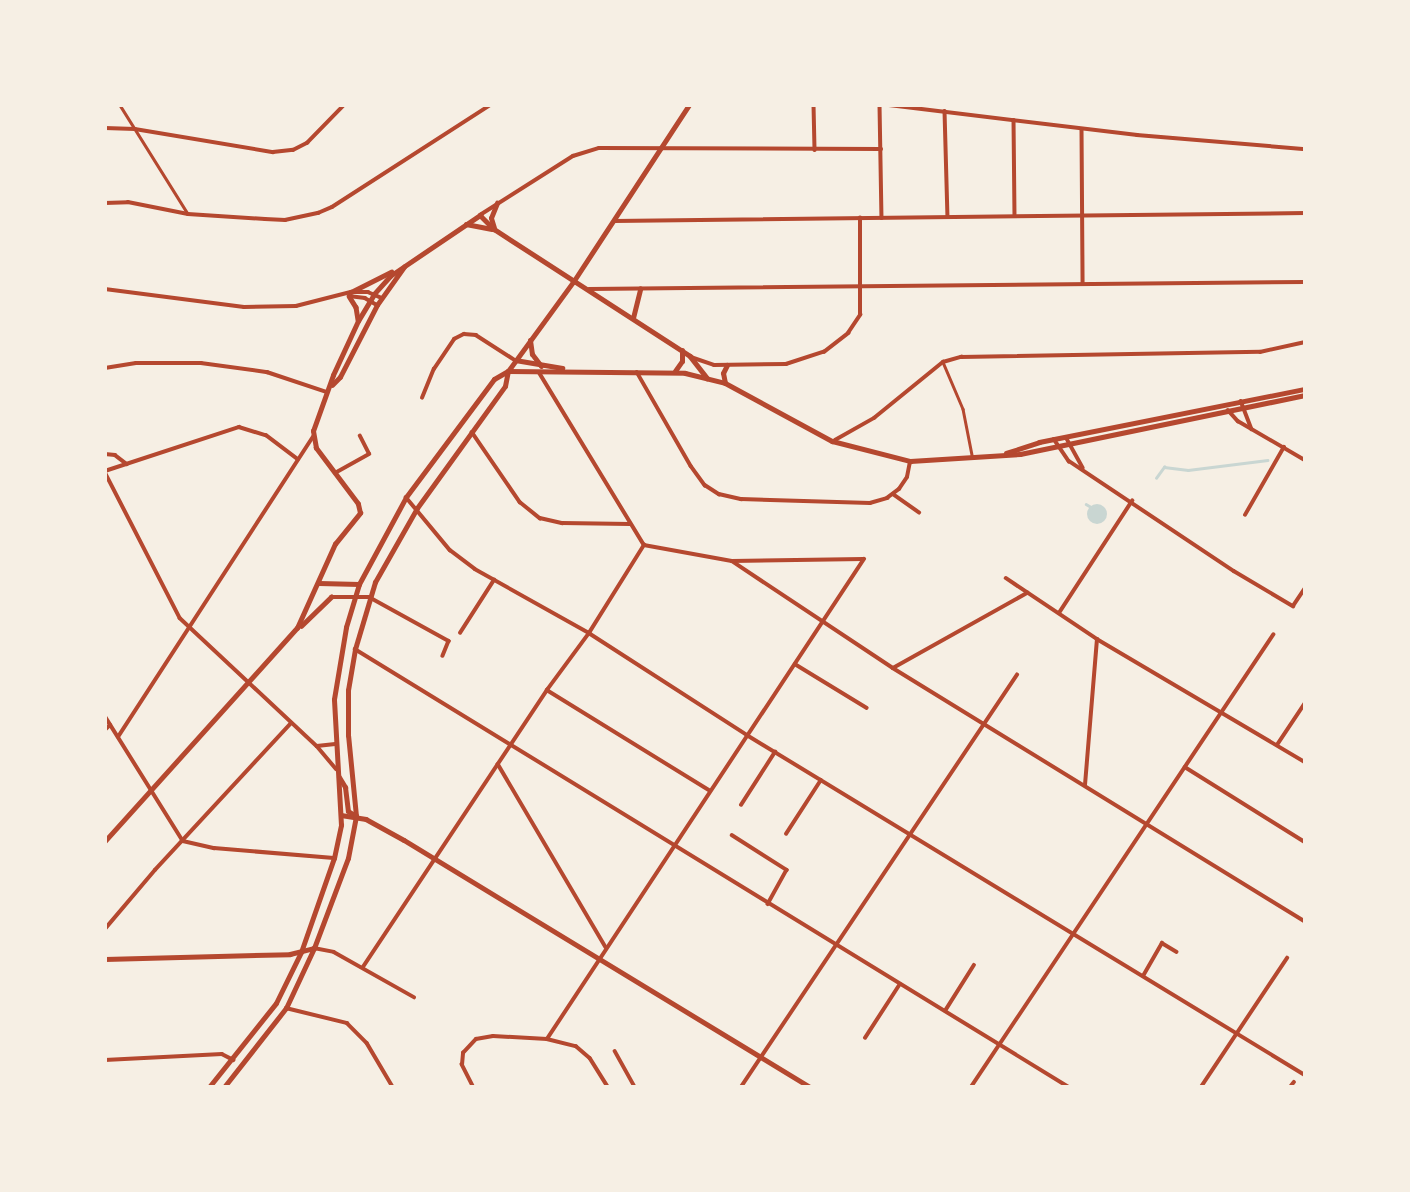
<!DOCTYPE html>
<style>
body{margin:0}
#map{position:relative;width:1410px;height:1192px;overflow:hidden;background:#f6efe4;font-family:"Nunito Sans",sans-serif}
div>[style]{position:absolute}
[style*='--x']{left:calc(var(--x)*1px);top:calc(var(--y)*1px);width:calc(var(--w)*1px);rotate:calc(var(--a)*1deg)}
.water>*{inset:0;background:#c9d6d2}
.round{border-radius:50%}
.stream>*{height:2.5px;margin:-1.25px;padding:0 1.25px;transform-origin:1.25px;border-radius:1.25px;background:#c9d6d2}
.pedestrian>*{height:2.5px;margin:-1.25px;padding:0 1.25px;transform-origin:1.25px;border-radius:1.25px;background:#b5482f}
.minor>*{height:3.5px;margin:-1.75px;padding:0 1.75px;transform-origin:1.75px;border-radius:1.75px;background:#b5482f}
.tertiary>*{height:4.5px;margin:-2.25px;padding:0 2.25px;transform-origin:2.25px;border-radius:2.25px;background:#b5482f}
.secondary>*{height:5px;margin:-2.5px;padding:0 2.5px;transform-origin:2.5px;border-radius:2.5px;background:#b5482f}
.primary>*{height:5px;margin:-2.5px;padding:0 2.5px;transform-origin:2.5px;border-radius:2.5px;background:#b5482f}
span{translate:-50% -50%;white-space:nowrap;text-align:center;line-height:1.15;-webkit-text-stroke:6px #f6efe4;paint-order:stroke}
.frame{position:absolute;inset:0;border:107px solid #f6efe4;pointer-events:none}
</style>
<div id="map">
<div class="water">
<i class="round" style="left:1087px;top:504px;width:20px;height:20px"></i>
</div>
<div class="stream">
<i style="--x:1156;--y:478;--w:14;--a:-54"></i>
<i style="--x:1164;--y:467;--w:24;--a:7"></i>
<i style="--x:1188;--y:470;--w:80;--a:-7.2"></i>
<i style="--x:1086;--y:504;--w:6;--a:31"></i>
</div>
<div class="pedestrian">
<i style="--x:120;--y:105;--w:128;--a:58"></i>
<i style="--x:943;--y:362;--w:51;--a:66.9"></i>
<i style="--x:963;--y:409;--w:47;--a:78.9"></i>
</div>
<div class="minor">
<i style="--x:814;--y:105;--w:45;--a:88.7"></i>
<i style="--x:880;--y:105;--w:113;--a:89"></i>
<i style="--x:889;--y:105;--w:250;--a:6.9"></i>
<i style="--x:1137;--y:135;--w:169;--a:4.8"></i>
<i style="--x:945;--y:111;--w:106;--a:88.4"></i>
<i style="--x:1014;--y:120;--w:96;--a:89.4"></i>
<i style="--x:105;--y:128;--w:30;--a:2"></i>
<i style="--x:135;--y:129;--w:140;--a:9.5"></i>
<i style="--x:273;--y:152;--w:20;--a:-6"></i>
<i style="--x:293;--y:150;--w:16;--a:-27"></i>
<i style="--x:307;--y:143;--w:53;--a:-45.8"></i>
<i style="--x:1082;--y:129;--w:155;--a:89.6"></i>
<i style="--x:105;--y:203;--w:23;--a:-2"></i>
<i style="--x:128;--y:202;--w:61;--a:11.3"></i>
<i style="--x:188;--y:214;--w:77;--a:3.7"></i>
<i style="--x:265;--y:219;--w:20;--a:3"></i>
<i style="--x:285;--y:220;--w:34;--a:-12"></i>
<i style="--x:318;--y:213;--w:15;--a:-23"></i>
<i style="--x:332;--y:207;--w:188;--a:-32.8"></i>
<i style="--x:480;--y:215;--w:110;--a:-32.4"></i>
<i style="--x:573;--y:156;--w:27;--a:-17"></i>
<i style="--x:599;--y:148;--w:282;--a:0.2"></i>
<i style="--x:614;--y:221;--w:691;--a:-0.66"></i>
<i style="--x:105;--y:289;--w:140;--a:7.4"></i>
<i style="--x:244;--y:307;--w:52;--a:-1.1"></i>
<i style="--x:296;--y:306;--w:57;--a:-14.3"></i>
<i style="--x:351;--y:292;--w:17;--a:0"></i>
<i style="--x:368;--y:292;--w:15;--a:23"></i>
<i style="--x:589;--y:289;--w:716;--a:-0.56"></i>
<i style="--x:349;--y:296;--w:16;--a:7"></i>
<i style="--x:365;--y:298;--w:14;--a:30"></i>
<i style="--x:691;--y:357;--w:24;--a:19"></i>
<i style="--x:714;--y:365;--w:72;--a:-0.8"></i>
<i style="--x:786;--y:364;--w:40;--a:-18"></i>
<i style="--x:824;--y:352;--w:31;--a:-38"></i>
<i style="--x:848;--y:333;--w:22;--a:-56"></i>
<i style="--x:860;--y:315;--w:97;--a:-90"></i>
<i style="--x:105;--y:368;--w:31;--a:-9"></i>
<i style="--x:136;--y:363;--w:65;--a:0"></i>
<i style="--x:201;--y:363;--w:67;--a:7.8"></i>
<i style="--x:267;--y:372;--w:63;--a:18.4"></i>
<i style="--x:539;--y:372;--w:202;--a:58.7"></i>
<i style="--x:637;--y:372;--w:108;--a:60.1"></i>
<i style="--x:691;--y:466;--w:24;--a:54"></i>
<i style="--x:705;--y:485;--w:17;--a:33"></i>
<i style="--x:719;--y:494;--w:23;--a:13"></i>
<i style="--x:741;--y:499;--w:129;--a:1.8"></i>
<i style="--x:870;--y:503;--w:18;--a:-16"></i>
<i style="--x:887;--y:498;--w:15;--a:-37"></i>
<i style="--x:899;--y:489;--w:14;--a:-56"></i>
<i style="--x:907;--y:477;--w:15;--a:-79"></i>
<i style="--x:422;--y:398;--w:31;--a:-68"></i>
<i style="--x:434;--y:369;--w:36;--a:-56"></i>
<i style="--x:454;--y:339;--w:11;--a:-27"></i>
<i style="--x:464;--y:334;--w:12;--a:5"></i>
<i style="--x:476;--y:335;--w:46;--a:32.7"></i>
<i style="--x:1241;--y:401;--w:30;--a:69"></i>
<i style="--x:1228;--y:410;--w:15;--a:48"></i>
<i style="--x:1238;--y:421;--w:78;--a:30.2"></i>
<i style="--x:472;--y:432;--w:85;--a:55.6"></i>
<i style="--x:520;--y:502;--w:26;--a:39"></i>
<i style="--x:540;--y:518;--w:23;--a:13"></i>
<i style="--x:562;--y:523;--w:68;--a:0.8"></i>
<i style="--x:1066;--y:437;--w:35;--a:61"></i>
<i style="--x:1054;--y:439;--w:27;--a:56"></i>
<i style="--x:1069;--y:461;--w:198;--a:33.7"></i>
<i style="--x:1234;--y:571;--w:69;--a:30.7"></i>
<i style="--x:1293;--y:606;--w:22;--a:-56"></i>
<i style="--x:835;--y:440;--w:45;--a:-29.4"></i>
<i style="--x:874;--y:418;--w:89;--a:-39.1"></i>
<i style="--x:943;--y:362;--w:19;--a:-16"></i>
<i style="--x:961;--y:357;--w:299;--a:-1"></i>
<i style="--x:1260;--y:352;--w:46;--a:-12.5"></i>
<i style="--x:105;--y:454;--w:10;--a:6"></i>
<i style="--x:115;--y:455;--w:15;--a:37"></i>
<i style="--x:105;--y:471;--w:141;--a:-18.2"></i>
<i style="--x:239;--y:427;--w:28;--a:17"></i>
<i style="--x:266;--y:435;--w:40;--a:37"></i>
<i style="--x:105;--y:472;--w:164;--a:62.8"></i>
<i style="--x:180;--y:618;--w:187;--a:43.1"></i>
<i style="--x:317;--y:746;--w:30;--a:50"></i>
<i style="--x:335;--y:473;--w:39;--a:-29"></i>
<i style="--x:369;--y:454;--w:20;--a:-117"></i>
<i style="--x:893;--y:494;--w:32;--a:35"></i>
<i style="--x:406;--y:497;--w:69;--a:50.3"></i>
<i style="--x:450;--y:550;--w:31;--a:37"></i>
<i style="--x:475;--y:569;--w:131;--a:29.3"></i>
<i style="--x:589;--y:633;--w:188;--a:32.8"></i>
<i style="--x:747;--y:735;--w:653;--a:31.35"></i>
<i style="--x:1245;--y:515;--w:78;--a:-60.2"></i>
<i style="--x:644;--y:545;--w:89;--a:10.3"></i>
<i style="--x:732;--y:561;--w:193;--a:33.6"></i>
<i style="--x:893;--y:668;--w:483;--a:31.6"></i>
<i style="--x:732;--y:561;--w:131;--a:-0.9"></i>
<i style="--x:1006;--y:578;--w:110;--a:33.8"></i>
<i style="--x:1097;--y:639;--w:242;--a:30.6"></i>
<i style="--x:371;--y:598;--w:89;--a:28.9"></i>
<i style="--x:449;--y:641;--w:16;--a:112"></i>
<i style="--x:1059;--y:613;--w:134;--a:-56.9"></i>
<i style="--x:460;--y:633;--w:63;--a:-57.3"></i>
<i style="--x:355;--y:649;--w:838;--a:31.53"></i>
<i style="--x:795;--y:664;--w:84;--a:31.4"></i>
<i style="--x:893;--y:668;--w:154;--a:-29.2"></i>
<i style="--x:547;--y:690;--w:190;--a:31.7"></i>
<i style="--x:105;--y:716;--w:147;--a:58"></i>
<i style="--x:105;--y:730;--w:7;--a:-45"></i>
<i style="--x:118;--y:737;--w:358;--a:-57"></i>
<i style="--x:1277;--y:745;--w:50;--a:-56.3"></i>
<i style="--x:317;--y:746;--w:18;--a:-6"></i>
<i style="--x:498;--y:764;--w:212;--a:59.5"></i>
<i style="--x:1185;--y:767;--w:142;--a:32"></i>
<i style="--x:1085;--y:785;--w:146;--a:-85.3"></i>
<i style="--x:741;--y:805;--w:63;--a:-57.3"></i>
<i style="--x:786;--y:834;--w:64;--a:-57.1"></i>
<i style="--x:732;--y:835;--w:65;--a:32.5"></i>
<i style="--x:787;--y:870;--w:39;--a:119"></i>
<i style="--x:183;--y:841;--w:32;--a:13"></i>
<i style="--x:214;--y:848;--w:120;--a:4.8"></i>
<i style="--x:105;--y:929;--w:77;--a:-49.7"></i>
<i style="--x:155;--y:870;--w:200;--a:-47.2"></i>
<i style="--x:314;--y:948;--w:20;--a:11"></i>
<i style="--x:334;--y:952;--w:92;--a:29.4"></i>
<i style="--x:363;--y:967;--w:333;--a:-56.4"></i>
<i style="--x:547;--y:690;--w:71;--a:-53.6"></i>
<i style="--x:589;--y:633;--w:104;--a:-58"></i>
<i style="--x:1143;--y:976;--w:38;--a:-60"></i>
<i style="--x:1162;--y:943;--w:17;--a:31"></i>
<i style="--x:286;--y:1008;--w:63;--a:13.8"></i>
<i style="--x:347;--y:1023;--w:28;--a:45"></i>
<i style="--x:367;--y:1043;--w:51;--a:59.4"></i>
<i style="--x:945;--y:1011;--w:54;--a:-57.8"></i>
<i style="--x:865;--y:1038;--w:64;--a:-57.1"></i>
<i style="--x:547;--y:1039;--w:575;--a:-56.56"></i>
<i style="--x:615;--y:1051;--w:41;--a:60.9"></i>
<i style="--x:105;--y:1060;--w:117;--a:-2.9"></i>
<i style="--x:222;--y:1054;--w:13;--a:27"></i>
<i style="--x:473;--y:1087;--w:25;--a:-117"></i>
<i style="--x:462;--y:1065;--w:12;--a:-85"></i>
<i style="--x:463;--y:1053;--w:19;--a:-47"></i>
<i style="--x:476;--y:1039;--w:17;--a:-10"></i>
<i style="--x:493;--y:1036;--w:54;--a:3.2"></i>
<i style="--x:547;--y:1039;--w:30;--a:14"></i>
<i style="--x:576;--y:1046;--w:18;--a:41"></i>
<i style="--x:590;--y:1058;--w:34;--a:58"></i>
<i style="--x:741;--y:1087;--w:496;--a:-56.2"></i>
<i style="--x:971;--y:1087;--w:544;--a:-56.25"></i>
<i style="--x:1201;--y:1087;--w:155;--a:-56.3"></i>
<i style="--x:1290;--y:1087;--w:6;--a:-51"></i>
</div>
<div class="tertiary">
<i style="--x:466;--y:224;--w:26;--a:11"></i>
<i style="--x:494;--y:228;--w:10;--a:-107"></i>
<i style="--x:491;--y:218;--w:16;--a:-68"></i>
<i style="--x:351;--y:292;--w:45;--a:-26.6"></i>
<i style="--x:349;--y:296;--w:13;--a:58"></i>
<i style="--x:356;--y:307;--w:13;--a:81"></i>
<i style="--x:633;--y:318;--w:30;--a:-76"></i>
<i style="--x:332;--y:385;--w:11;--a:-45"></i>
<i style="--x:340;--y:377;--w:81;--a:-62.8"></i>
<i style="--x:377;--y:305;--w:47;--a:-54.6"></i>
<i style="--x:319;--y:583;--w:40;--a:1.4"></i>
<i style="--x:301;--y:626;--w:42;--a:-44"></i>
<i style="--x:331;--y:597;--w:38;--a:0"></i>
<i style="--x:341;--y:815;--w:25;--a:9"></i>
<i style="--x:366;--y:819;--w:43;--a:28.9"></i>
<i style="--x:404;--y:840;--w:476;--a:31.3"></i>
<i style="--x:105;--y:841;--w:287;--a:-48"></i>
<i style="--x:297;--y:628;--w:92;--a:-65.7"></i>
<i style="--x:335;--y:544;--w:40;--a:-51"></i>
<i style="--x:360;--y:513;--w:9;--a:-103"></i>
<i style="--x:358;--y:504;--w:70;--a:-126.9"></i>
<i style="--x:316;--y:448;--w:17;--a:-100"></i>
<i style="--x:313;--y:431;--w:59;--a:-70.3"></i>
<i style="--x:333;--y:375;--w:60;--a:-65.2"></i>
<i style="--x:358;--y:321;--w:31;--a:-59"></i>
<i style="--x:374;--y:294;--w:24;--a:-48"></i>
<i style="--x:390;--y:276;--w:109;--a:-34.1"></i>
<i style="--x:480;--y:215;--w:20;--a:45"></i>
<i style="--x:494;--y:229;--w:234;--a:32.9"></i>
<i style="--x:690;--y:356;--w:28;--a:52"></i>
<i style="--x:105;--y:959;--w:185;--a:-1.5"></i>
<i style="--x:290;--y:954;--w:25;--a:-14"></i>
</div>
<div class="secondary">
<i style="--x:515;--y:360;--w:48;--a:9.7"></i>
<i style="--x:508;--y:371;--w:177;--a:0.6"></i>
<i style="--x:685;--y:373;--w:41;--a:14"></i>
<i style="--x:725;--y:383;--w:122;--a:28.5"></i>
<i style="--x:832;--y:441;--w:81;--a:14.4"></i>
<i style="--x:910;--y:461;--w:110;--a:-3.6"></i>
<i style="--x:1020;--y:454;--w:291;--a:-11.7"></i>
<i style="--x:675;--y:371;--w:12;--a:-55"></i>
<i style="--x:682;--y:361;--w:11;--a:-90"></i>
<i style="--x:725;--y:383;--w:10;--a:-101"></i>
<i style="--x:723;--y:373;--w:9;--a:-63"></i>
<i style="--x:1006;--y:453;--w:35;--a:-18"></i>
<i style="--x:1039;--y:442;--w:271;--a:-11.3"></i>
</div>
<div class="primary">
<i style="--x:530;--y:340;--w:14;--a:82"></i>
<i style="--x:532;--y:354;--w:15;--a:53"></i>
<i style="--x:339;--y:777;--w:12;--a:59"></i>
<i style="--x:345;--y:787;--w:24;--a:83"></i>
<i style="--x:348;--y:811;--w:9;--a:32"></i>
<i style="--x:209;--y:1087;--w:107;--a:-51.4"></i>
<i style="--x:276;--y:1003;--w:57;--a:-63.9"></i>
<i style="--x:301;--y:952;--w:100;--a:-70.7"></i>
<i style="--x:334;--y:858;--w:34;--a:-78"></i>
<i style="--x:341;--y:825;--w:126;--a:-93.2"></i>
<i style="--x:334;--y:699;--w:73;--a:-80.5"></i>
<i style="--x:346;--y:627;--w:45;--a:-73.2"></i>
<i style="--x:359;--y:584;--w:99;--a:-61.6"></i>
<i style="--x:406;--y:497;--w:147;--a:-53.3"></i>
<i style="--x:494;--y:379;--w:16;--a:-30"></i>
<i style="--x:224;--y:1087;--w:100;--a:-51.9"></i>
<i style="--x:286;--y:1008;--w:66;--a:-65"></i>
<i style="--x:314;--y:948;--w:96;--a:-69.3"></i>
<i style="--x:348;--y:858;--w:43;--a:-79.2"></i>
<i style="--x:356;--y:816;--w:81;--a:-95.6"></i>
<i style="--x:348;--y:735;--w:45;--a:-90"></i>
<i style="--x:348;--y:690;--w:42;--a:-80.3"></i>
<i style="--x:355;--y:649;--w:70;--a:-73.4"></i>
<i style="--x:375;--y:582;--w:85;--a:-60.4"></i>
<i style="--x:417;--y:508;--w:150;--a:-54.2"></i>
<i style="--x:505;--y:386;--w:15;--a:-79"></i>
<i style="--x:508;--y:371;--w:110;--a:-53.9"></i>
<i style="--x:573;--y:282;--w:212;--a:-56.8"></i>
</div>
<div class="frame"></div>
</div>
